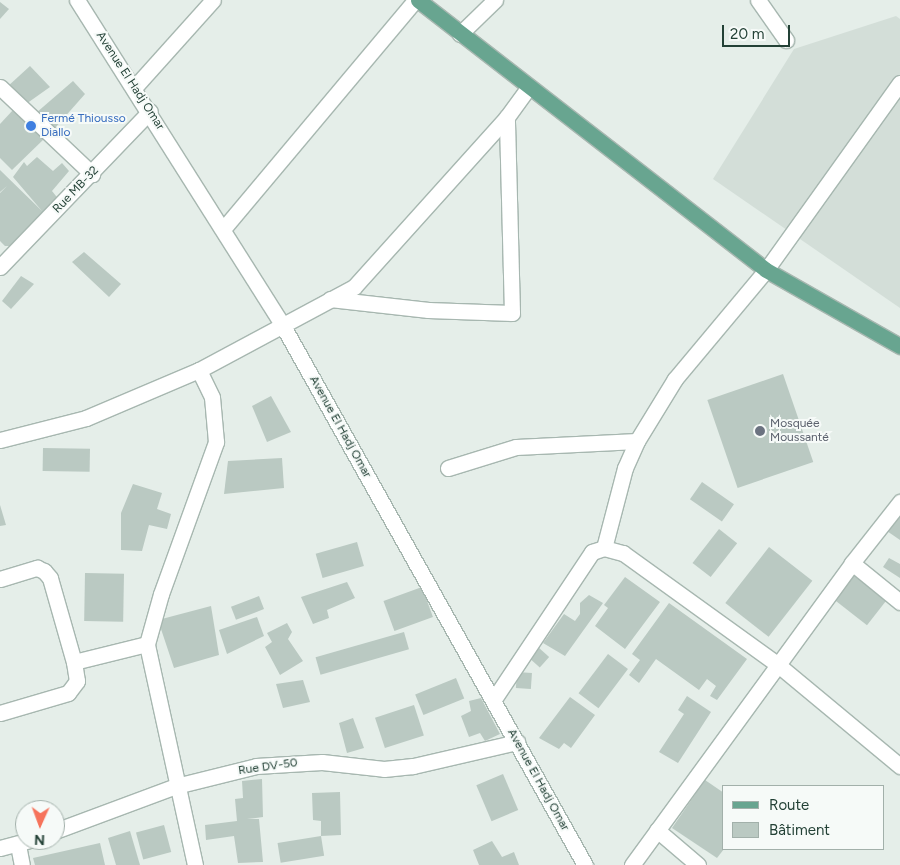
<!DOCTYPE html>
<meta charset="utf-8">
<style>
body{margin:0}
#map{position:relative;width:900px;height:865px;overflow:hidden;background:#e5eee9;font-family:Figtree,sans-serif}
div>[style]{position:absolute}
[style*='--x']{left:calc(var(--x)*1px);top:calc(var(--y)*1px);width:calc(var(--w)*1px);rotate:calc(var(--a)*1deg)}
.built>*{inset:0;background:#d3ded8}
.building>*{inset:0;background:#bac9c2;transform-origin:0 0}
.roads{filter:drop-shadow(1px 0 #a7b7b0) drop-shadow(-1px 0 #a7b7b0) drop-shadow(0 1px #a7b7b0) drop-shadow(0 -1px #a7b7b0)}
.street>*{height:15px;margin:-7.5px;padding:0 7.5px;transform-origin:7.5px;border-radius:7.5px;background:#fff}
.secondary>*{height:15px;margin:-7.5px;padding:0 7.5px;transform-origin:7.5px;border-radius:7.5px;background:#fff}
.primary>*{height:15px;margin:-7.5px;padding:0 7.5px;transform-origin:7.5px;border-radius:7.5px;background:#68a590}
.dots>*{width:14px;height:14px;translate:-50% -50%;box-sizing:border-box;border:2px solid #f6faf8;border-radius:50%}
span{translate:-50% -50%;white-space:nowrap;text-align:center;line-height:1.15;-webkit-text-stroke:4px #f6faf8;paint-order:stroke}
.street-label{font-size:12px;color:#234136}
.shop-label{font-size:12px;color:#366cbe}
.left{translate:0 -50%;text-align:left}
.worship-label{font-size:12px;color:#5b616d}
.legend{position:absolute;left:722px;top:785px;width:162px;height:65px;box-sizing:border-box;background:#f6faf8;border:1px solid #a2b0aa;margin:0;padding:6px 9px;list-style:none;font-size:15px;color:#234136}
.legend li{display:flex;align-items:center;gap:10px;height:25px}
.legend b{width:25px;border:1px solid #a2b0aa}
.north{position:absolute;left:15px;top:800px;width:50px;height:50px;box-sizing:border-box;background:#f6faf8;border:1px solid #a2b0aa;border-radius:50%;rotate:182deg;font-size:14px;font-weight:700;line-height:20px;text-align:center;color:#234136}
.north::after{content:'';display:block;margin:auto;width:18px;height:22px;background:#f6735b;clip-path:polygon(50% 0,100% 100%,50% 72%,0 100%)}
.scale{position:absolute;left:722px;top:25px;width:68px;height:22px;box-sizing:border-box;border:2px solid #234136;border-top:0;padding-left:6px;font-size:15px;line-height:18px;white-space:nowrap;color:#234136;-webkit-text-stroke:4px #f6faf8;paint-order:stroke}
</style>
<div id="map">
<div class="built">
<i style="clip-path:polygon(896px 16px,900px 19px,900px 308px,713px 179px,794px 49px)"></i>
</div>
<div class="building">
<i style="clip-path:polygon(0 2px,9px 9px,0 19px)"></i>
<i style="clip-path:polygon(30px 66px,50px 87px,26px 104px,7px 87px)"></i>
<i style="clip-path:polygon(73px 81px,85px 94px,55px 128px,36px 113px)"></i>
<i style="clip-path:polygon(13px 110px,45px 138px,12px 170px,0 158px,0 124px)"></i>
<i style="clip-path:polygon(37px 157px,53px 171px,62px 163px,69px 171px,52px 191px,60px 201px,14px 246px,5px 246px,0 241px,0 193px,7px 186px,0 192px,0 170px,42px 211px,13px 177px,24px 162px,27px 166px)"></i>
<i style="clip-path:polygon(84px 252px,121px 284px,109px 297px,72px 262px)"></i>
<i style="clip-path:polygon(21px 276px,34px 284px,11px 309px,2px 301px)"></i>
<i style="left:783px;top:374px;width:93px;height:80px;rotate:71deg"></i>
<i style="clip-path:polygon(271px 396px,291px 432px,267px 442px,252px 406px)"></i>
<i style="left:43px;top:448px;width:47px;height:23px;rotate:1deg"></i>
<i style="clip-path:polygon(282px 458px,284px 488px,224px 494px,228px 461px)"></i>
<i style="left:702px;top:482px;width:39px;height:21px;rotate:35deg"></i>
<i style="clip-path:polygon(133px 484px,162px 493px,157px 509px,171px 514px,167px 529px,149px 525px,142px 551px,121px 550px,121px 513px)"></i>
<i style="clip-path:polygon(0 505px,6px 525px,0 526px)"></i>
<i style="clip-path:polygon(900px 508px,900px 540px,884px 529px)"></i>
<i style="left:719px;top:529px;width:23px;height:43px;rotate:38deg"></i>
<i style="left:357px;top:542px;width:25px;height:43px;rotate:74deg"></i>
<i style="left:769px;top:547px;width:55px;height:71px;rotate:38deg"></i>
<i style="clip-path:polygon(889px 558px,900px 564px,900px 578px,883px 567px)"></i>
<i style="left:85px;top:573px;width:39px;height:48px;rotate:1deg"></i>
<i style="left:855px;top:574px;width:41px;height:33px;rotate:38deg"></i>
<i style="clip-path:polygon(625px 577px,660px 602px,625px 649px,595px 626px,608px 608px,604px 605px)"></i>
<i style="clip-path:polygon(347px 582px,355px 598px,327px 610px,329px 618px,313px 624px,301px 597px)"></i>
<i style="left:422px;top:587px;width:32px;height:41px;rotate:70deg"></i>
<i style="clip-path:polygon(589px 595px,603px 603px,565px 656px,543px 643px,564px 614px,575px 621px,580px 614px,580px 603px)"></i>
<i style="left:259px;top:596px;width:14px;height:30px;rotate:69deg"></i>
<i style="clip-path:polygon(669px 603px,747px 659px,717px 700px,710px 696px,716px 686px,707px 679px,699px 690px,656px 659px,639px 683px,629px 675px,640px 660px,632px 654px)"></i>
<i style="clip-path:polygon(211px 606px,219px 655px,174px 668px,158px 620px)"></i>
<i style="clip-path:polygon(257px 617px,264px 636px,227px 654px,219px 630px)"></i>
<i style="clip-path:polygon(287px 623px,292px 632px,288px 639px,303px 661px,280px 675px,265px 647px,272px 642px,267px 633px)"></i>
<i style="left:404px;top:632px;width:18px;height:92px;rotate:74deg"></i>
<i style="left:538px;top:647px;width:15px;height:14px;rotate:42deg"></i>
<i style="left:608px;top:654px;width:25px;height:49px;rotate:37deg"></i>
<i style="left:517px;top:672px;width:15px;height:16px;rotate:4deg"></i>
<i style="left:456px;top:678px;width:22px;height:44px;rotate:68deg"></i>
<i style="clip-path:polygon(303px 680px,310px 702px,283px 708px,276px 684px)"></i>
<i style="clip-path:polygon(687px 696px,711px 712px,678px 763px,659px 752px,684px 714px,678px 710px)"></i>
<i style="clip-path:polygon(570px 697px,595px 715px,571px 748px,564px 743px,559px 749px,539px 738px)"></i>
<i style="clip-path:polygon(481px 698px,500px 734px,485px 741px,480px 733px,469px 737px,461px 716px,471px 711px,469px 701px)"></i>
<i style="left:414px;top:705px;width:32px;height:41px;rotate:72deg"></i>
<i style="clip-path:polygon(353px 718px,364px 748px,347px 753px,339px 723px)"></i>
<i style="left:503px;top:774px;width:39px;height:29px;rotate:67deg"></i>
<i style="clip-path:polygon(262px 779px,263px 817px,247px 819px,259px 819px,263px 862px,238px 863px,234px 836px,206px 840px,205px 825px,237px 821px,235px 799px,243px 798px,242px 781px)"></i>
<i style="clip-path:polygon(705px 780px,724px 793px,724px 849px,717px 858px,672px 828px)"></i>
<i style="clip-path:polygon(340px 792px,341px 835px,321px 836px,321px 821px,313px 820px,312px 793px)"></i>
<i style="left:164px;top:825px;width:28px;height:29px;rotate:75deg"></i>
<i style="clip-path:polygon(130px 831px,140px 865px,116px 865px,108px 838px)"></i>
<i style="left:321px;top:836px;width:20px;height:44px;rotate:81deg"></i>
<i style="clip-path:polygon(492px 841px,502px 857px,514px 852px,519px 865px,479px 865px,473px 850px)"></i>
<i style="clip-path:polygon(100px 843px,105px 865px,35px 865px,33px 858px)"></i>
</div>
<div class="roads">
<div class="street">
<i style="--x:758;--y:0;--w:49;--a:55"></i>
<i style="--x:460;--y:34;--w:49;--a:-44.2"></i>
<i style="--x:0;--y:87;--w:127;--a:43.4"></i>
<i style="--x:134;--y:88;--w:118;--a:-48.1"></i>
<i style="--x:224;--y:228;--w:297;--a:-50"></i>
<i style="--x:0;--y:267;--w:216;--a:-46.1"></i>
<i style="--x:330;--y:299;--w:99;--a:6.4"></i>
<i style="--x:428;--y:310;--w:84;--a:2"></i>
<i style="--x:512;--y:313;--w:196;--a:-91.5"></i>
<i style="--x:0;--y:440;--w:89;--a:-14.3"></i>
<i style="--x:86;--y:418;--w:123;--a:-23"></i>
<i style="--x:448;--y:468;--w:71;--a:-17.2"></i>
<i style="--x:516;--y:447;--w:121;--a:-2.8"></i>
<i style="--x:604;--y:548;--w:83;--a:-75.3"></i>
<i style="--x:625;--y:468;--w:30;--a:-66"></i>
<i style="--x:637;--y:441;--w:73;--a:-58.5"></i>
<i style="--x:675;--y:379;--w:142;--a:-50.1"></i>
<i style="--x:852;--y:563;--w:62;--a:39.1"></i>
<i style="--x:0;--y:579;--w:39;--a:-17"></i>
<i style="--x:37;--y:568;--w:8;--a:23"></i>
<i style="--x:44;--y:571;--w:9;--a:49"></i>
<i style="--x:50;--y:578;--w:87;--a:74.1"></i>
<i style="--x:74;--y:662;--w:75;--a:-13.9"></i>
<i style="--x:494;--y:699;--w:177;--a:-56.3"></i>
<i style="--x:592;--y:552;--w:13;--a:-18"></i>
<i style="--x:604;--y:548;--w:20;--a:15"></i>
<i style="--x:623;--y:553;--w:190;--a:35.8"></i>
<i style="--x:777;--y:664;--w:160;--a:39.7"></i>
<i style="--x:0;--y:713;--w:71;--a:-16.4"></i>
<i style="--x:68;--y:693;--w:15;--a:-53"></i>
<i style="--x:77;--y:681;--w:19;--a:-99"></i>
<i style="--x:657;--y:830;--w:54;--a:40.5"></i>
<i style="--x:55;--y:831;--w:129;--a:-20.4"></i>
<i style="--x:176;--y:786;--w:82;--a:-14"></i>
<i style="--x:256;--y:766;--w:66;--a:-3.5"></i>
<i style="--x:322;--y:762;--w:62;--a:6.4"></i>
<i style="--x:384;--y:769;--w:29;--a:-6"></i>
<i style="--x:413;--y:766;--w:107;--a:-13"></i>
<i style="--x:18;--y:845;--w:20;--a:79"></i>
<i style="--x:0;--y:848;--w:31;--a:-15"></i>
<i style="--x:195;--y:865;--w:226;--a:-102.3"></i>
<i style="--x:147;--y:644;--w:52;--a:-74.4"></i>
<i style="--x:161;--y:594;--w:162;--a:-70.1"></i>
<i style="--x:216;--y:442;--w:45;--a:-95.1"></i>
<i style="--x:212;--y:397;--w:30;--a:-116"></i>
<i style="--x:199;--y:370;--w:176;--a:-28.2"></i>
<i style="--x:354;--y:287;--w:229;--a:-48"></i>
<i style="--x:507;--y:117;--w:36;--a:-54"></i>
<i style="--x:632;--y:865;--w:374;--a:-53.9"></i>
<i style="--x:852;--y:563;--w:78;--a:-51.8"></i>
</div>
<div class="secondary">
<i style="--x:77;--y:0;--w:386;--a:57.7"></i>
<i style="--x:283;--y:326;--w:618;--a:60.74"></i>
<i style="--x:766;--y:270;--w:230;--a:-54.4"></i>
</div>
<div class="primary">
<i style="--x:418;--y:0;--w:440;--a:37.8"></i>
<i style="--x:766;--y:270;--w:154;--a:29.6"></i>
</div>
</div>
<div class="dots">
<i style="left:31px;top:126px;background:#3f7fe0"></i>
<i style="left:760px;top:431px;background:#6b7280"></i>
</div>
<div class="street-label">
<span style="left:130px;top:81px;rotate:57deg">Avenue El Hadj Omar</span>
<span style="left:76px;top:190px;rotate:-46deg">Rue MB-32</span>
<span style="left:340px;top:427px;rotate:61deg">Avenue El Hadj Omar</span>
<span style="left:268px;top:767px;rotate:-8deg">Rue DV-50</span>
<span style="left:538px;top:780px;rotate:61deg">Avenue El Hadj Omar</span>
</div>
<div class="shop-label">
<span class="left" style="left:41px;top:126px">Fermé Thiousso<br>Diallo</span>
</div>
<div class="worship-label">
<span class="left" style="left:770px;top:431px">Mosquée<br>Moussanté</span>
</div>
<ul class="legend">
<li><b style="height:6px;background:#68a590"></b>Route</li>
<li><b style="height:14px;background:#bac9c2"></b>Bâtiment</li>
</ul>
<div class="north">N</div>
<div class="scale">20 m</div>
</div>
